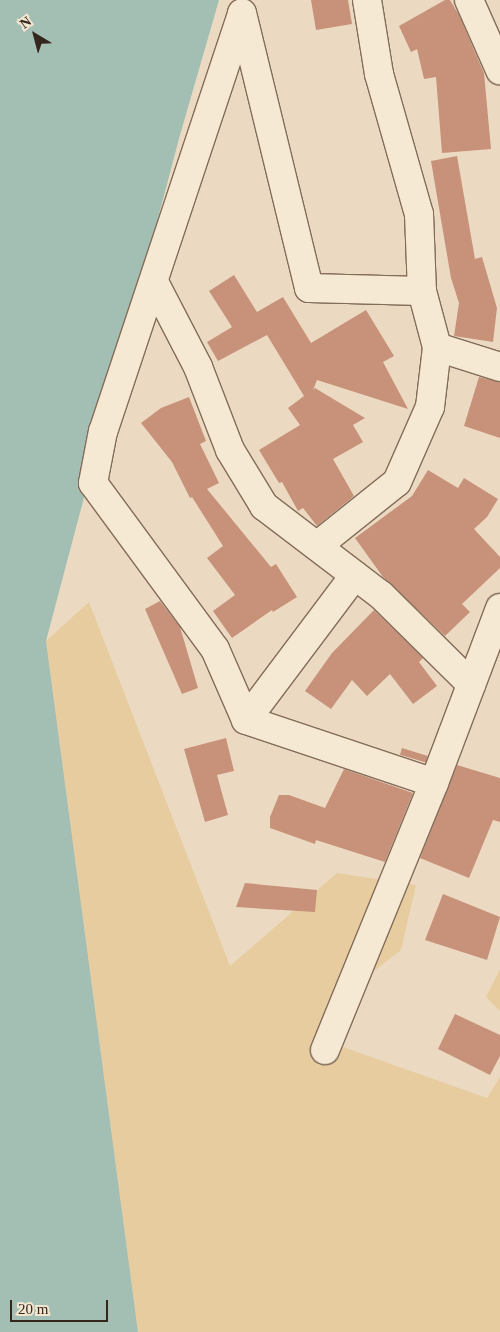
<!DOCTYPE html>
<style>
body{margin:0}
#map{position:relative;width:500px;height:1332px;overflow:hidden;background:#ebdac1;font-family:Georgia,serif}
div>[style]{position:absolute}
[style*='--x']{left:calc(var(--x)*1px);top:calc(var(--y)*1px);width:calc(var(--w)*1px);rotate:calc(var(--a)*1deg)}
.sand>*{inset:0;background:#e6cc9f}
.water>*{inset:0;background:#a3beb3}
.building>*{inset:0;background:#c79279;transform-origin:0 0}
.roads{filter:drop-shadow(1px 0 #836c5a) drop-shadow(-1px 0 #836c5a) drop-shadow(0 1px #836c5a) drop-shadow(0 -1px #836c5a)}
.minor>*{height:28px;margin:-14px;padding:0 14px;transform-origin:14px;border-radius:14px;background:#f6e9d3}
span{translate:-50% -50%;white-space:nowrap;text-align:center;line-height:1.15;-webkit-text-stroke:4.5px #f3e6d0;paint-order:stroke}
.north{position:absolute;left:10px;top:10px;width:50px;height:50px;-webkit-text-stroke:4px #f3e6d0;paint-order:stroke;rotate:323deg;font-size:14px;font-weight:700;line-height:20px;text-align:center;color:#34261d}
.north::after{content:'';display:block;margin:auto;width:18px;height:22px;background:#34261d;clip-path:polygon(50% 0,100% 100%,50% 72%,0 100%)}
.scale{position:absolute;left:10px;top:1300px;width:98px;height:22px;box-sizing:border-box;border:2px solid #34261d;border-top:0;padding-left:6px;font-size:15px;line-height:18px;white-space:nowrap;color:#34261d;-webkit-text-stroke:4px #f3e6d0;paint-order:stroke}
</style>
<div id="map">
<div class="sand">
<i style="clip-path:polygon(89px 602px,230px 966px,337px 873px,416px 885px,401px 950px,365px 978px,343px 1047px,487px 1098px,500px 1077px,500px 1332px,138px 1332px,46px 641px)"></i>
<i style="clip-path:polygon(500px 969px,500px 1011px,486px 997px)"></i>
</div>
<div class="water">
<i style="clip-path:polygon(0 0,219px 0,180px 135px,46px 641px,138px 1332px,0 1332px)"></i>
</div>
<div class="building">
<i style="clip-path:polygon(311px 0,348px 0,352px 24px,316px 30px)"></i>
<i style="clip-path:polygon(445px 0,450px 0,459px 15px,484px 73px,491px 149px,442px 153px,436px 77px,424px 79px,417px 49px,411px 52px,399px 26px)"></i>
<i style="clip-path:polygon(457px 156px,475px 259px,482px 257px,497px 308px,493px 342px,454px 336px,459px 303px,451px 278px,431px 161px)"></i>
<i style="clip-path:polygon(234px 275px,257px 312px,283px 297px,311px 343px,366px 310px,394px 356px,383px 362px,408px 409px,317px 380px,313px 390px,315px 388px,365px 418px,353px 425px,363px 442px,333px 459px,354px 496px,317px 526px,303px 508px,298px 511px,282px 482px,279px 483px,259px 450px,300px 425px,288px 408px,304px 396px,267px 335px,218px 361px,207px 342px,232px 327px,209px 291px)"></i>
<i style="clip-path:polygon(479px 377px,500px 382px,500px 438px,464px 426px)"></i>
<i style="clip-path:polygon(189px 397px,206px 441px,200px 444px,219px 483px,207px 489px,271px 567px,276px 564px,297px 597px,273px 612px,272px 610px,232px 638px,213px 611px,235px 595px,207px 558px,223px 546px,192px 497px,190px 498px,172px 462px,141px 423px,161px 408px)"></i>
<i style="clip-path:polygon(428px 470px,458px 488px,464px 478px,498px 499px,487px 517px,474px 529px,500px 557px,500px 568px,462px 604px,470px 612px,445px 636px,383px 577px,355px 538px,412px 496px)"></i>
<i style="clip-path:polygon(160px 601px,180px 627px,198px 688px,182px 694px,145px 609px)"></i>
<i style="clip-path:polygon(374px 610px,423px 658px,419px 662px,437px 686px,413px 704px,390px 674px,367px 696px,352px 680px,331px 709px,305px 691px,332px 653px)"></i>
<i style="clip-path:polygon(226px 738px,234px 771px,217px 775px,228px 815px,205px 822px,184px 749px)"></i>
<i style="left:402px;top:748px;width:27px;height:7px;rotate:17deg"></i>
<i style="clip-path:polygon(457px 765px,500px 778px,500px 822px,493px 820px,469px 878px,420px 858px)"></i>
<i style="clip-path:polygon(344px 769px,413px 793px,385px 862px,316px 840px,315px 844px,270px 828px,270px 817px,279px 795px,289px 795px,325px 808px)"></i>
<i style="clip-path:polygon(245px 883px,317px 890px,315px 912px,236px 907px)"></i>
<i style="clip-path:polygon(443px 894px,500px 917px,487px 960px,425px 940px)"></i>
<i style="clip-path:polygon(455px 1014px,500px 1035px,500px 1056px,490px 1075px,438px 1049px)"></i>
</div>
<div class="roads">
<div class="minor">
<i style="--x:367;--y:0;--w:75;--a:80.8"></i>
<i style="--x:379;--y:74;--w:146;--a:74.1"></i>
<i style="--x:419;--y:214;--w:77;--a:87.8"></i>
<i style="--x:469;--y:0;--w:77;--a:66.1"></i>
<i style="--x:242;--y:13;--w:283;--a:76.3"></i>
<i style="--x:309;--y:288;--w:113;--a:1.5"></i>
<i style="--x:422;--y:291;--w:58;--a:75"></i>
<i style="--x:437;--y:347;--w:66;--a:17.6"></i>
<i style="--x:242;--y:14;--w:440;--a:108.4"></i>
<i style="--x:103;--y:431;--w:53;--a:100.9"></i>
<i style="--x:93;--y:483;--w:206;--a:53.7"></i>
<i style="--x:215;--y:649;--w:77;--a:66.4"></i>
<i style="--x:246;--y:720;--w:198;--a:18.5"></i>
<i style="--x:154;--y:282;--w:96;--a:62.6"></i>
<i style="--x:198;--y:367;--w:89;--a:68.9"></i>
<i style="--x:230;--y:450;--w:66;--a:58.7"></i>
<i style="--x:264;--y:506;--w:147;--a:37.3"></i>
<i style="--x:381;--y:595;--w:127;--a:44.7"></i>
<i style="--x:317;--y:546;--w:102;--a:-38.7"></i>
<i style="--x:397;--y:482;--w:82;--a:-66.3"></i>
<i style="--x:430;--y:407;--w:60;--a:-83.3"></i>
<i style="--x:246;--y:720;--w:181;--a:-53.1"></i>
<i style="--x:325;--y:1050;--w:288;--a:-67.8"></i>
<i style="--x:434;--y:783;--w:187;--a:-69.3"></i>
</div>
</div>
<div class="north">N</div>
<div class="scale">20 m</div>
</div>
